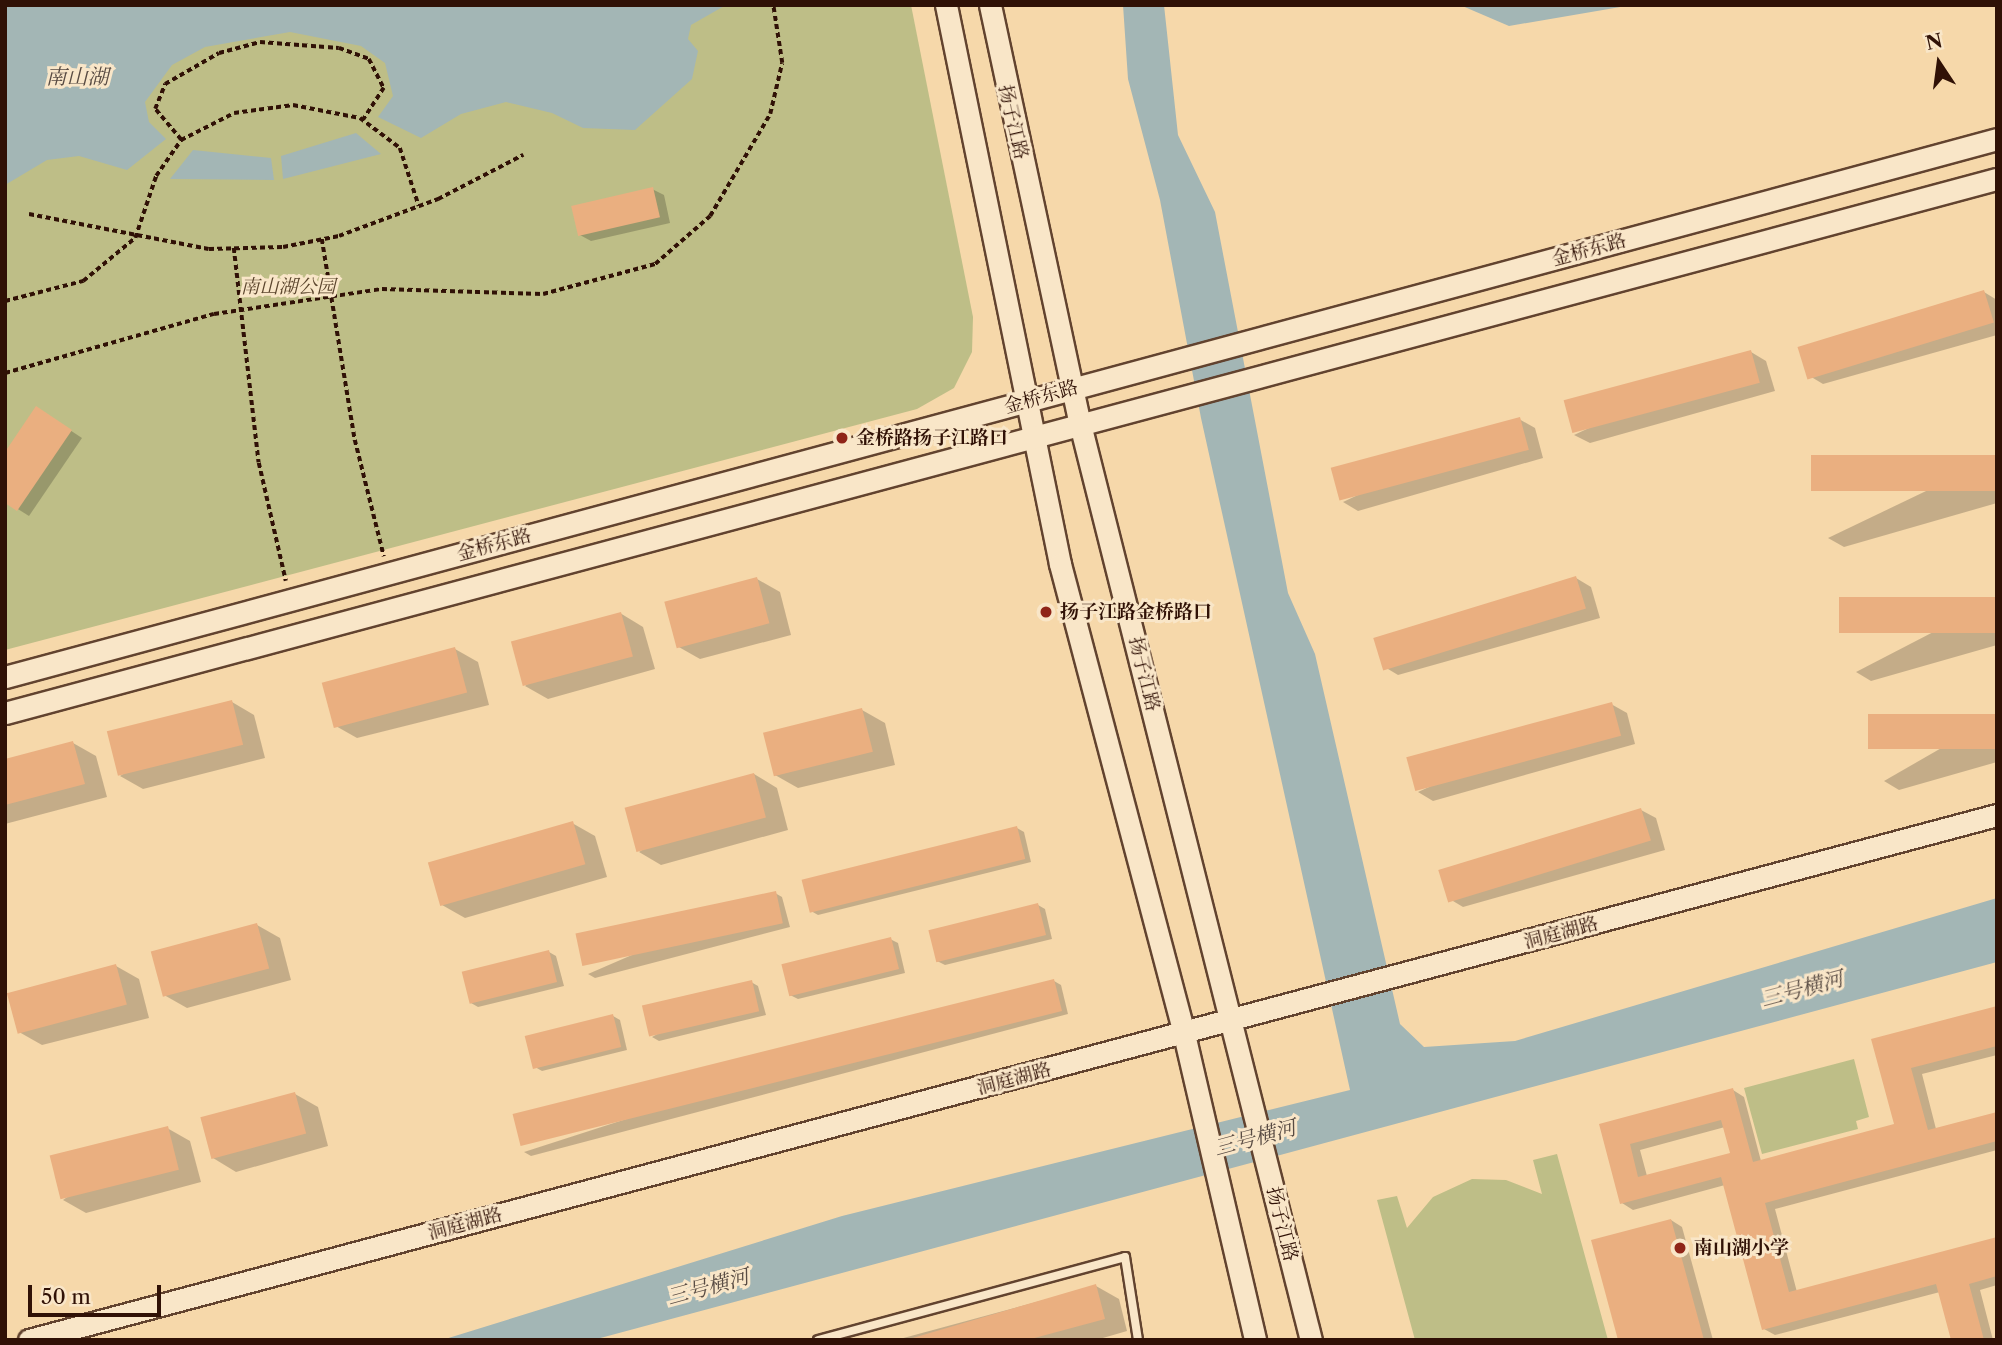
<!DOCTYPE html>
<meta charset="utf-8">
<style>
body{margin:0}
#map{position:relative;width:2002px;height:1345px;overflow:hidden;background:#f6d8aa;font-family:"Libre Caslon Text","Noto Serif SC",serif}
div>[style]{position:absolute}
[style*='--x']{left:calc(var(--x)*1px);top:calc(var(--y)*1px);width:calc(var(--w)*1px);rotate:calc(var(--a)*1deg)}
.green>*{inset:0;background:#bebe87}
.water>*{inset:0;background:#a3b6b5}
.shadow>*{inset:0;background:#0003}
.building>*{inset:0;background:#eaaf80;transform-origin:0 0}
.path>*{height:3.5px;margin-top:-1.75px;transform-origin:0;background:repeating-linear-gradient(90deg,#301106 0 5px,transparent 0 8.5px)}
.roads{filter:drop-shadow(2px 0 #62432f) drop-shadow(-2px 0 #62432f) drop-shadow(0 2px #62432f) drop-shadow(0 -2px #62432f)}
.lane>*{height:8px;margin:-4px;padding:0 4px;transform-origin:4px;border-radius:4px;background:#f9e6c8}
.secondary>*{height:21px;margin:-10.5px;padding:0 10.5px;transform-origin:10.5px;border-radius:10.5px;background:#f9e6c8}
.dots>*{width:19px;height:19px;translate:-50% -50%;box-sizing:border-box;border:4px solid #f9e6c8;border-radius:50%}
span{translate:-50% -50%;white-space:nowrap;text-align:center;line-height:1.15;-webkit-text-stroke:6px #f9e6c8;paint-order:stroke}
.street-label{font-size:19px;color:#301106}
.park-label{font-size:19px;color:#5b452d;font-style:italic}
.poi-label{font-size:19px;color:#301106;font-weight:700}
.left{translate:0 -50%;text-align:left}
.water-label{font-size:21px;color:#584b43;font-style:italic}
.frame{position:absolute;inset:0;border:7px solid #301106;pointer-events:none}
.north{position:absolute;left:1904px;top:28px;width:70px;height:70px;-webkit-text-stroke:5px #f9e6c8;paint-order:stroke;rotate:347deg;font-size:19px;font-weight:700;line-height:28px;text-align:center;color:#301106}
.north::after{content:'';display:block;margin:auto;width:24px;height:32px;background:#301106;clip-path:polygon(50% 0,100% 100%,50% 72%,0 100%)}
.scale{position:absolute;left:28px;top:1285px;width:133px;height:32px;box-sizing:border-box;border:4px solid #301106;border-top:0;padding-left:9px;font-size:21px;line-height:24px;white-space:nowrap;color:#301106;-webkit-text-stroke:5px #f9e6c8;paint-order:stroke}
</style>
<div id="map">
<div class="green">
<i style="clip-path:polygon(5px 5px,911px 5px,973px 317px,972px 352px,954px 388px,917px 409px,5px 650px)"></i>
<i style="clip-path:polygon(1854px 1059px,1869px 1117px,1856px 1121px,1858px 1129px,1762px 1154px,1744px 1088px)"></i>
<i style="clip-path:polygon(1557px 1154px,1608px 1340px,1415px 1340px,1377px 1200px,1397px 1196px,1407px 1228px,1433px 1197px,1472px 1179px,1506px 1180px,1542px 1194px,1533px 1160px)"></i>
</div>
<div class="water">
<i style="clip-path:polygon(5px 5px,726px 5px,691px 25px,688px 39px,698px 51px,692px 79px,635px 130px,583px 128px,552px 113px,506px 102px,461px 114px,421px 138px,378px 117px,393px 96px,385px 63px,361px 46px,290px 32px,205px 47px,172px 65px,145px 102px,149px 122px,166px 139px,127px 170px,79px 156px,47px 160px,5px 185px)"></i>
<i style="clip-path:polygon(1123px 5px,1164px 5px,1178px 135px,1215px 212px,1288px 593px,1315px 654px,1400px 1024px,1424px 1047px,1515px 1041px,1997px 898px,1997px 962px,593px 1340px,442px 1340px,842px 1216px,1350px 1090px,1201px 418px,1160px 200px,1128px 79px)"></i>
<i style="clip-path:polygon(1460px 5px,1632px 5px,1509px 26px)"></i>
<i style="clip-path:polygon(356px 133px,381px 154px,283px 179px,281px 156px)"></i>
<i style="clip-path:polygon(193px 150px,271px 158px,274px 180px,170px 179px)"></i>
</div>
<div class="shadow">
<i style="clip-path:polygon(652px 189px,664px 195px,670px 223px,591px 241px,580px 235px)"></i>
<i style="clip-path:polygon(1984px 292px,1997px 300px,1997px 335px,1823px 384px,1808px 375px)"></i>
<i style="clip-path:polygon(1751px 352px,1766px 361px,1775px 391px,1590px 443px,1574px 435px)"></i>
<i style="clip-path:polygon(47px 415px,82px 438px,29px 516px,5px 501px)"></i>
<i style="clip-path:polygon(1519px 419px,1535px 428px,1543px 458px,1358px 511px,1343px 502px)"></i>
<i style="clip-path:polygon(1997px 457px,1997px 503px,1844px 547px,1828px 538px)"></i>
<i style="clip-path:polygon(1576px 578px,1591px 587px,1600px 618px,1398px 675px,1383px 666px)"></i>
<i style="clip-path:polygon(757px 579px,780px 592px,791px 635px,700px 659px,677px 646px)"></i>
<i style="clip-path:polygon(1997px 599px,1997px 645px,1871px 681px,1856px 672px)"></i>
<i style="clip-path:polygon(620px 613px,643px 627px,655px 669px,548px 699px,525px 686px)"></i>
<i style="clip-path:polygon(455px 649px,478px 662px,489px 705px,357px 738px,334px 725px)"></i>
<i style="clip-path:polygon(232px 702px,254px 715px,265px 758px,143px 789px,120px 776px)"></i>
<i style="clip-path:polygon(1611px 704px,1627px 713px,1635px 744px,1433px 801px,1418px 792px)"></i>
<i style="clip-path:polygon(862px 710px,885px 723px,895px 765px,798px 788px,775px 775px)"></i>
<i style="clip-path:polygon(1997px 716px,1997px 762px,1899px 790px,1884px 781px)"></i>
<i style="clip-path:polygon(73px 743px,96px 756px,107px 797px,5px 824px,5px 760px)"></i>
<i style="clip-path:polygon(754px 774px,777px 788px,788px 830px,661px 865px,639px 852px)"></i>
<i style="clip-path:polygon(1641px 810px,1656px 818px,1665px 850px,1463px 907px,1448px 898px)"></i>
<i style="clip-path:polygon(572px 823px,595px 836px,607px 877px,465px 918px,442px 905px)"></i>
<i style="clip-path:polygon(1017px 828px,1024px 832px,1031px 862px,818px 915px,811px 911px)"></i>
<i style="clip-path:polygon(775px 893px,782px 897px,790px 927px,595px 978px,588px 974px)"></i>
<i style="clip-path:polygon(1038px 905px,1045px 909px,1052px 939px,945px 965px,937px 961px)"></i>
<i style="clip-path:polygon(257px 925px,280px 938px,291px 980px,187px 1008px,164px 995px)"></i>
<i style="clip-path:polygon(890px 939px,898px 943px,905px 973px,798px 999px,790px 995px)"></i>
<i style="clip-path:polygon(549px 952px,556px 956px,564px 986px,478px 1007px,471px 1003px)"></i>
<i style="clip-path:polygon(116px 966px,139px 979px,149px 1018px,42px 1045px,19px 1032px)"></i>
<i style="clip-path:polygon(1054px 981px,1061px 985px,1068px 1014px,531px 1156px,524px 1152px)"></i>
<i style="clip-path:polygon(751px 982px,758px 986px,766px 1015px,659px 1041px,652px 1037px)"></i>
<i style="clip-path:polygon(evenodd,1997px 1007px,1997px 1055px,1922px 1074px,1936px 1129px,1997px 1113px,1997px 1150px,1775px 1209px,1797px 1292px,1997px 1239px,1997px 1285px,1980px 1290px,1993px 1340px,1952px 1340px,1940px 1292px,1775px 1335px,1764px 1329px,1725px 1185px,1633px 1210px,1622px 1203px,1601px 1126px,1733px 1090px,1744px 1097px,1761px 1161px,1896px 1126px,1873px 1040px,1997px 1007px,1725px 1127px,1732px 1154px,1647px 1176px,1640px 1150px,1725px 1127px)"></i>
<i style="clip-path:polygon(613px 1016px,620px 1020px,627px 1050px,542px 1071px,535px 1067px)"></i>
<i style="clip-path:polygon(295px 1094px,318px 1107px,328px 1146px,236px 1172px,213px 1158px)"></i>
<i style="clip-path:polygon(167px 1128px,190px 1141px,201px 1182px,86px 1213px,63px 1200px)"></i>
<i style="clip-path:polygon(1671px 1220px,1682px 1227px,1713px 1340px,1620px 1340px)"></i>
<i style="clip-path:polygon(1096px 1286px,1119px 1299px,1127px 1331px,1096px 1340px,896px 1340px)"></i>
</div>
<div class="building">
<i style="left:653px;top:187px;width:31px;height:84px;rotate:77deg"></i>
<i style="left:1984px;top:290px;width:34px;height:195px;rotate:73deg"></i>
<i style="left:1751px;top:350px;width:34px;height:194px;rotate:75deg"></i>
<i style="clip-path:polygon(36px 406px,72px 430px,17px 511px,5px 503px,5px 452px)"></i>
<i style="left:1520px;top:417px;width:34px;height:196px;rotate:75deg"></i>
<i style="left:1997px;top:455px;width:36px;height:186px;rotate:90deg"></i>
<i style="left:1576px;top:576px;width:34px;height:212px;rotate:73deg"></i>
<i style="left:757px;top:577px;width:48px;height:96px;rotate:75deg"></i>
<i style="left:1997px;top:597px;width:36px;height:158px;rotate:90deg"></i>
<i style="left:621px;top:612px;width:46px;height:114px;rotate:75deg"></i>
<i style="left:455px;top:647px;width:47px;height:138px;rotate:75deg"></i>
<i style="left:232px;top:700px;width:46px;height:129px;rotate:76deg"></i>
<i style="left:1612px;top:702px;width:35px;height:213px;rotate:75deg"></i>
<i style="left:862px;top:708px;width:45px;height:102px;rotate:76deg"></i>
<i style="left:1997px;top:714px;width:35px;height:129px;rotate:90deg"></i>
<i style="clip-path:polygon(73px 741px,85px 784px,5px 805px,5px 759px)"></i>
<i style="left:754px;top:773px;width:46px;height:134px;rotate:75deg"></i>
<i style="left:1641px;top:808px;width:34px;height:212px;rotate:73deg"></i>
<i style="left:573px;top:821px;width:45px;height:151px;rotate:74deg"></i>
<i style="left:1017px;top:826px;width:34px;height:222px;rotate:76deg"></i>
<i style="left:776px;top:891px;width:33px;height:205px;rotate:78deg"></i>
<i style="left:1038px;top:903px;width:33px;height:113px;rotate:76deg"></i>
<i style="left:257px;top:923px;width:47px;height:110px;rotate:75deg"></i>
<i style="left:891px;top:937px;width:33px;height:113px;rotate:76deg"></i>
<i style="left:549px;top:950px;width:33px;height:90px;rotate:76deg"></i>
<i style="left:116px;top:964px;width:42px;height:113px;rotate:75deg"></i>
<i style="left:1054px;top:979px;width:33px;height:558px;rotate:76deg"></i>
<i style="left:752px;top:980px;width:32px;height:113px;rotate:77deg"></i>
<i style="clip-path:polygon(evenodd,1997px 1006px,1997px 1046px,1911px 1068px,1928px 1130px,1997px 1112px,1997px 1141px,1765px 1203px,1789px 1292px,1997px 1237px,1997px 1276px,1969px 1284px,1984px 1340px,1951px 1340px,1936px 1284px,1762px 1330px,1721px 1177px,1620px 1204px,1599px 1124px,1733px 1088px,1753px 1162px,1894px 1124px,1871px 1039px,1997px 1006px,1721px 1120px,1730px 1153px,1638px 1177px,1630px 1144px,1721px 1120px)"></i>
<i style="left:613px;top:1014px;width:34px;height:91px;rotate:76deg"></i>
<i style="left:295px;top:1092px;width:43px;height:98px;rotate:75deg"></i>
<i style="left:168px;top:1126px;width:45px;height:122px;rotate:76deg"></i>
<i style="clip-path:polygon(1671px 1219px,1704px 1340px,1618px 1340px,1591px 1240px)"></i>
<i style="clip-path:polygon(1096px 1284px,1105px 1319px,1027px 1340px,906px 1340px)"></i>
</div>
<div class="path">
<i style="--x:181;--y:140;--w:40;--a:-130"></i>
<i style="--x:155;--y:109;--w:27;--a:-68"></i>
<i style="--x:165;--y:84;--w:62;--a:-29.9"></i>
<i style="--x:219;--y:53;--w:42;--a:-15"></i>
<i style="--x:260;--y:42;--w:79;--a:4.3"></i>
<i style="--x:339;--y:48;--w:32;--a:20"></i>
<i style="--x:369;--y:59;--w:33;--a:63"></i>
<i style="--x:384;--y:88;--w:38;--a:123"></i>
<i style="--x:29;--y:214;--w:183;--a:11"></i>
<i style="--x:209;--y:249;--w:74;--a:-1.5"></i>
<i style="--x:283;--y:247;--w:57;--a:-11.1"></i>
<i style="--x:339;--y:236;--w:106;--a:-20.5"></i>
<i style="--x:438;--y:199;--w:96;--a:-27.4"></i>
<i style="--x:322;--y:239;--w:204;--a:80.7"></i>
<i style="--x:355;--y:440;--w:120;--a:76"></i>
<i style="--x:234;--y:248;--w:216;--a:83.4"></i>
<i style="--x:259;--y:463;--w:121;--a:77.1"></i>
<i style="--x:5;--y:301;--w:81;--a:-14.4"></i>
<i style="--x:83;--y:281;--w:67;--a:-39.6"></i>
<i style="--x:135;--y:238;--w:65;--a:-71.3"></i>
<i style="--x:156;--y:176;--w:44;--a:-55.2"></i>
<i style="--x:181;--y:140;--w:59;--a:-27"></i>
<i style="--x:234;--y:113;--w:60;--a:-7.7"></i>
<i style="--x:293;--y:105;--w:68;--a:11"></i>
<i style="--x:360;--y:118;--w:50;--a:36.9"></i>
<i style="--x:400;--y:148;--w:61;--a:71.9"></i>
<i style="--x:5;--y:373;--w:217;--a:-15.8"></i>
<i style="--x:214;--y:314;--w:170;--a:-8.5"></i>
<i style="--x:382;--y:289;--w:161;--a:1.8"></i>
<i style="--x:543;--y:294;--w:116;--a:-15"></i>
<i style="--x:655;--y:264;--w:73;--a:-41.1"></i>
<i style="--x:710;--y:216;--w:118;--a:-59.5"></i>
<i style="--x:770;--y:114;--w:52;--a:-76.8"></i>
<i style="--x:782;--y:63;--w:59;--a:-98.8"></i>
</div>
<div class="roads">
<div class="lane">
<i style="--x:818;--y:1340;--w:318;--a:-15.1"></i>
<i style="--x:1125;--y:1257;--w:84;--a:81.1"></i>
</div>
<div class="secondary">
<i style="--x:946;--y:5;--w:571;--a:78.47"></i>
<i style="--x:1060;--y:564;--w:486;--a:75.2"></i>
<i style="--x:1184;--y:1034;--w:314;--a:76.9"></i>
<i style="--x:990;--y:5;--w:429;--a:77.9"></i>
<i style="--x:1080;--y:424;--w:945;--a:75.85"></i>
<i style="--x:5;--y:677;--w:2063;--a:-15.11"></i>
<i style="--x:5;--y:713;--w:2062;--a:-15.01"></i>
<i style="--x:29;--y:1340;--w:2037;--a:-14.94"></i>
</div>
</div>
<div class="dots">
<i style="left:842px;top:438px;background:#8f2418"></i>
<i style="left:1046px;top:612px;background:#8f2418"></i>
<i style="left:1680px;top:1248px;background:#8f2418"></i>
</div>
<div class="street-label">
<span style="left:1013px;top:122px;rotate:77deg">扬子江路</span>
<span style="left:1589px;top:250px;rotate:-15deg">金桥东路</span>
<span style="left:1041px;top:397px;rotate:-16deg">金桥东路</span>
<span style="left:494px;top:545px;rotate:-15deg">金桥东路</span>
<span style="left:1144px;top:674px;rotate:76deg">扬子江路</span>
<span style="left:1561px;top:933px;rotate:-15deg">洞庭湖路</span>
<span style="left:1014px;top:1079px;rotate:-15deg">洞庭湖路</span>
<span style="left:465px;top:1224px;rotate:-15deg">洞庭湖路</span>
<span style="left:1282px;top:1224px;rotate:76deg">扬子江路</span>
</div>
<div class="park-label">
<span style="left:288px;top:287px">南山湖公园</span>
</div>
<div class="poi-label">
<span class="left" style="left:856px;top:438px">金桥路扬子江路口</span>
<span class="left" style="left:1060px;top:612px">扬子江路金桥路口</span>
<span class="left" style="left:1694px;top:1248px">南山湖小学</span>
</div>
<div class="water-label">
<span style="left:77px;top:77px">南山湖</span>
<span style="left:1802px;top:989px;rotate:-15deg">三号横河</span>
<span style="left:1255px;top:1138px;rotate:-15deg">三号横河</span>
<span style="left:708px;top:1287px;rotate:-15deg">三号横河</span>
</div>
<div class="frame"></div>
<div class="north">N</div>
<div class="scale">50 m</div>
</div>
